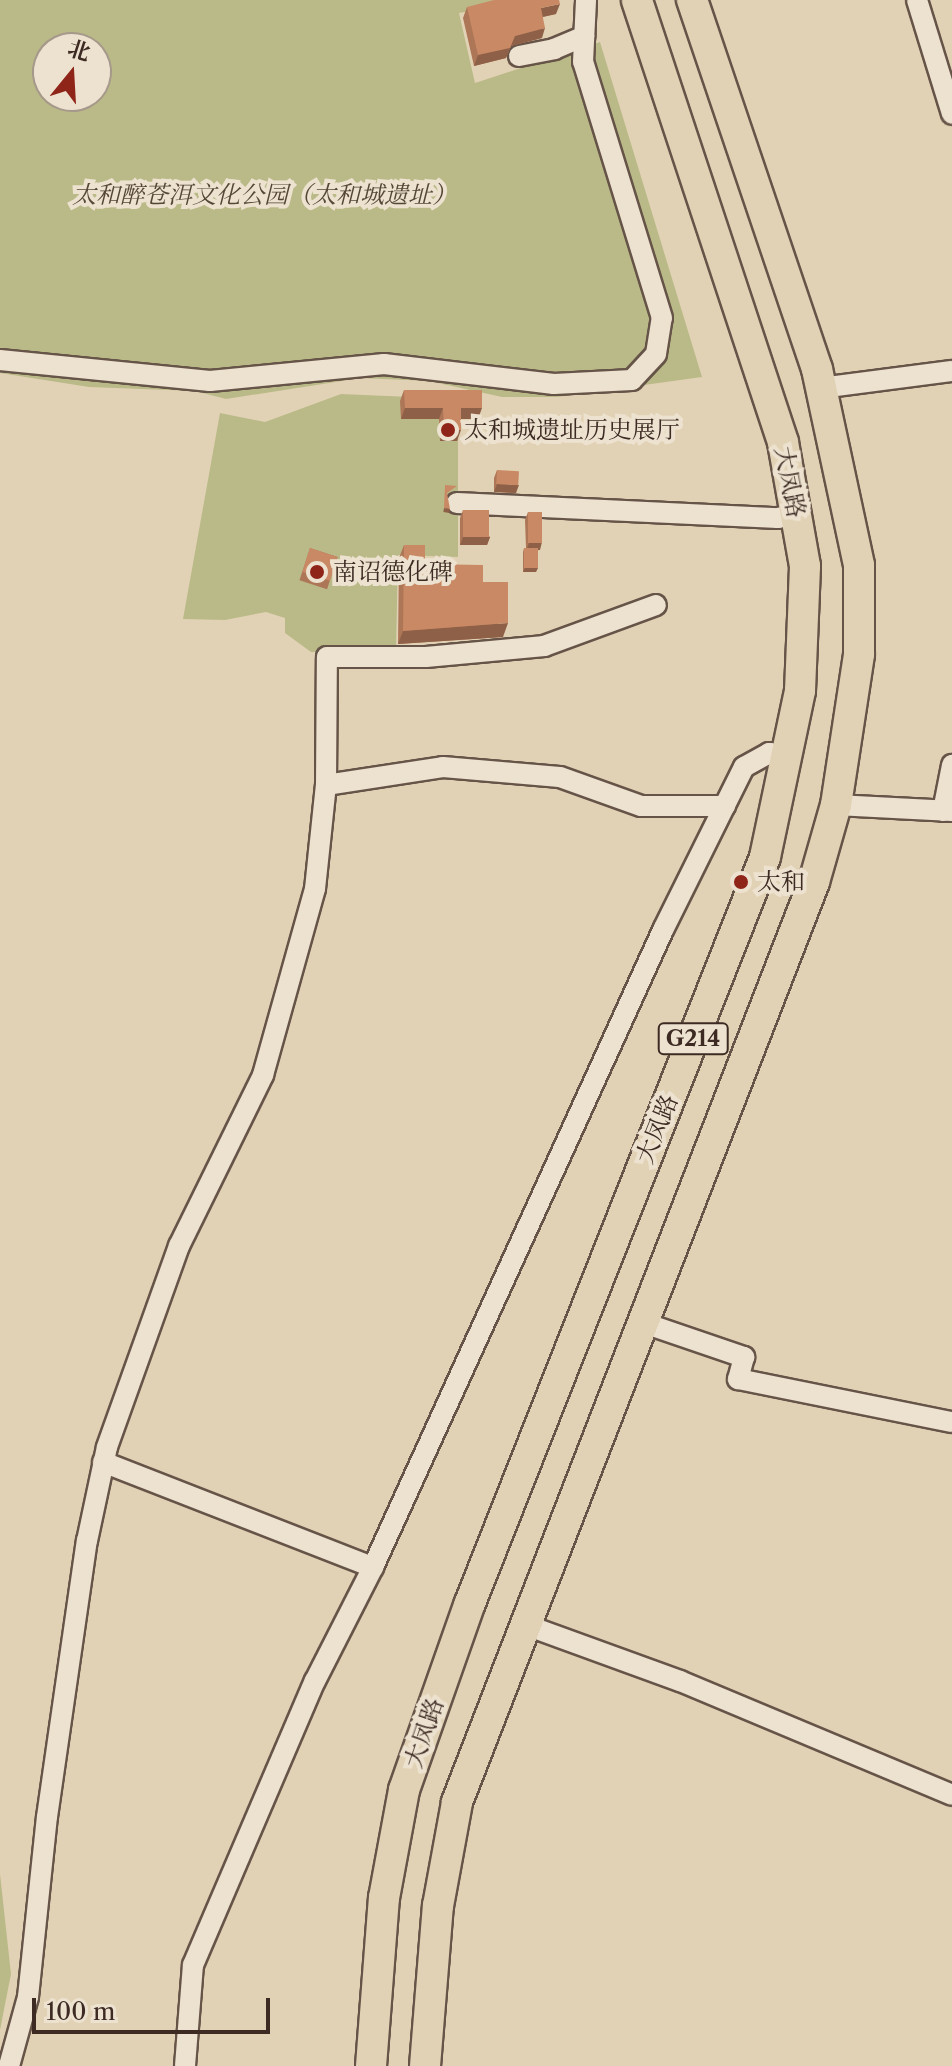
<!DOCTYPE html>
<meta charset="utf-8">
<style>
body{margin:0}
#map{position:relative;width:952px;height:2066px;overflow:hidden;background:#e2d2b5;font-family:"Libre Caslon Text","Noto Serif SC",serif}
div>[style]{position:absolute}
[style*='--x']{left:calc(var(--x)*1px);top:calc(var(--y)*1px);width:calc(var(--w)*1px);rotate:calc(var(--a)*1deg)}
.green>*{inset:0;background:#baba88}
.roads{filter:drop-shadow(2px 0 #665448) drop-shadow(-2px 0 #665448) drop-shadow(0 2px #665448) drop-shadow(0 -2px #665448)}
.minor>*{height:20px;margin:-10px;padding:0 10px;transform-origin:10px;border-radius:10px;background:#ece2cf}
.highway>*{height:30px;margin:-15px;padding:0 15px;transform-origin:15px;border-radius:15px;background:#e2d2b5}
.wall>*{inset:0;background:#ad7657;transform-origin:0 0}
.shaded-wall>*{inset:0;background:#8d6047;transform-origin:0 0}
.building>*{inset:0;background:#c98965;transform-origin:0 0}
.dots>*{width:22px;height:22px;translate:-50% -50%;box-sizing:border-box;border:4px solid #ece2cf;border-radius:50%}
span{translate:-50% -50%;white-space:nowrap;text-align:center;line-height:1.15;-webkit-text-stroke:8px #ece2cf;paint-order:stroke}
.shield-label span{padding:2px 6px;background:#ece2cf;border:2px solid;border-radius:6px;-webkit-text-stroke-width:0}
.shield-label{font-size:22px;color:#3c2a23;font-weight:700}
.park-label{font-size:24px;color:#554737;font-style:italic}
.poi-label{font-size:24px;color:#3c2a23}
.left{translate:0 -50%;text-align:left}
.street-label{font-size:24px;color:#3c2a23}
.north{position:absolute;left:32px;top:32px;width:80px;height:80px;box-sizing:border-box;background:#ece2cf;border:2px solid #a6988a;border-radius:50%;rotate:18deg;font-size:22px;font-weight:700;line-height:32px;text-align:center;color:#3c2a23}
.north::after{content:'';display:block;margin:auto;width:28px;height:36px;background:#8f2418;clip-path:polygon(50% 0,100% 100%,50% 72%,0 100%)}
.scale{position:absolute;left:32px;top:1998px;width:238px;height:36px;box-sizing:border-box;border:4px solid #3c2a23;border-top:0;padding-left:10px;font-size:24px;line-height:28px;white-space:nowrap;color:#3c2a23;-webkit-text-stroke:6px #ece2cf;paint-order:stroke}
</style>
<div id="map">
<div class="green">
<i style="clip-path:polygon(evenodd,0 0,493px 0,495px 7px,459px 13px,475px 83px,600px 42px,702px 377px,557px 397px,502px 397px,429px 381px,361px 378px,226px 399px,195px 391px,89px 387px,0 373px,0 0,48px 48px,96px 48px,96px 96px,48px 96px,48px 48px)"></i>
<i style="clip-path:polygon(341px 394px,458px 399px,458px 557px,398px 555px,396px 652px,311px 652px,285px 633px,285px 618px,266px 612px,225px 620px,183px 619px,220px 413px,265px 422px)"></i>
<i style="clip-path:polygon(0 1874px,11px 1974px,0 2030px)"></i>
</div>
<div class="roads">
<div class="minor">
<i style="--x:917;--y:0;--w:119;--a:72.9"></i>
<i style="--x:519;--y:56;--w:36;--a:-11"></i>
<i style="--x:554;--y:49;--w:33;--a:-23"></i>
<i style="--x:0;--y:360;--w:211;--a:5.7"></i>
<i style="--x:210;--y:381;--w:175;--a:-5.6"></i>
<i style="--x:384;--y:364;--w:171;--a:6.7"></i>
<i style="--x:554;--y:384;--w:78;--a:-2.9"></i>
<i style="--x:632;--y:380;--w:35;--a:-47"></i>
<i style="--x:656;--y:354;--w:36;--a:-81"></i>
<i style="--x:662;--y:318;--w:268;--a:-107.1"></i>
<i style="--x:583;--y:62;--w:62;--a:-87.2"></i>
<i style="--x:821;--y:388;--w:132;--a:-7.4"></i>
<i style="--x:457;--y:503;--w:321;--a:2.7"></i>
<i style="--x:778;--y:518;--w:18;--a:-13"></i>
<i style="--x:326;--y:785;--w:118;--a:-8.7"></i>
<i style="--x:443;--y:767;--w:117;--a:4.9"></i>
<i style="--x:560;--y:777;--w:86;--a:19.7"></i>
<i style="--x:641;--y:806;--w:84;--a:0"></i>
<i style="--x:836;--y:805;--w:116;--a:3"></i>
<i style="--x:943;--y:811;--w:47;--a:-78.9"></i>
<i style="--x:644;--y:1323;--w:106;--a:18.8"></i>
<i style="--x:744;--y:1357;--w:23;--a:105"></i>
<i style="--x:738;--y:1379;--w:218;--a:11.4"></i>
<i style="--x:103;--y:1462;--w:290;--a:21.3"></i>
<i style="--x:526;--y:1625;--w:164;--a:20"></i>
<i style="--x:680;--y:1681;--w:295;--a:22.7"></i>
<i style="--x:9;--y:2066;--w:72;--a:-74.6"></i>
<i style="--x:28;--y:1997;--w:181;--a:-84"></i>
<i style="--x:47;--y:1817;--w:279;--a:-81.8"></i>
<i style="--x:87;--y:1541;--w:96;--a:-78"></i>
<i style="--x:107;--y:1447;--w:214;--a:-70.3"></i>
<i style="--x:179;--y:1246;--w:191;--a:-63.8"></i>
<i style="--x:263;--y:1075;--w:193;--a:-74.4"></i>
<i style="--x:315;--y:889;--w:105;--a:-84"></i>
<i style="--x:326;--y:785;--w:128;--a:-89.6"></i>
<i style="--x:327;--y:657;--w:99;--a:0"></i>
<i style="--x:426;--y:657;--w:119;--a:-5.3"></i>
<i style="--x:544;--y:646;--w:119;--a:-20.1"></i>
<i style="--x:185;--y:2066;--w:101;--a:-85.5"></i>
<i style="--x:193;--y:1965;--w:309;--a:-66.8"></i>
<i style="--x:315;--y:1681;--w:128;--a:-63"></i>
<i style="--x:373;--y:1567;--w:700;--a:-65.52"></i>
<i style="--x:663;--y:930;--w:182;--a:-63.6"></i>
<i style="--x:744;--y:767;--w:29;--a:-29"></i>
<i style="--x:769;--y:753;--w:21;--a:8"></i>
</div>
<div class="highway">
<i style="--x:371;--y:2066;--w:169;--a:-85.6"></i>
<i style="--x:384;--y:1898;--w:110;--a:-79.5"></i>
<i style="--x:404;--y:1790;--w:198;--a:-70.6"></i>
<i style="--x:470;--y:1603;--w:802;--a:-68.42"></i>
<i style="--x:765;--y:857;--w:170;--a:-78.1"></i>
<i style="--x:800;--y:691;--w:125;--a:-87.7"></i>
<i style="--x:805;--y:566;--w:126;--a:-100.1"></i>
<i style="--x:783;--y:442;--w:465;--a:-108.3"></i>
<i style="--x:425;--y:2066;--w:161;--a:-85.4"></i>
<i style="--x:438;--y:1906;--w:106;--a:-79.6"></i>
<i style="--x:457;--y:1802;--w:987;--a:-68.79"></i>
<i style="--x:814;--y:882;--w:80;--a:-74.1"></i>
<i style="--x:836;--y:805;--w:153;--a:-81.3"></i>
<i style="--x:859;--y:654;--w:89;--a:-90"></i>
<i style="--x:859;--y:565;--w:200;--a:-102.1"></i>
<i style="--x:817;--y:369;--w:390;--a:-108.7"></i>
</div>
</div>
<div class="wall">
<i style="clip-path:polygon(467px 7px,556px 14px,543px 17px,542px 38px,511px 46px,506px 58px,474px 66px,463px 18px)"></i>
<i style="clip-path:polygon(404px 390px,478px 419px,461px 419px,457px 441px,440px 441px,439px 419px,401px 419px,400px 401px)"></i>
<i style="clip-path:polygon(497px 470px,516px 493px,494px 492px,494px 478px)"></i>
<i style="clip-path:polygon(463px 510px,490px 537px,487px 545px,460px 545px,460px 518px)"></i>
<i style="clip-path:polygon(528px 512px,540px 550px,538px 550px,536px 572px,523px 572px,523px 552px,524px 548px,526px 548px,525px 520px)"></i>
<i style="clip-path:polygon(404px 545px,425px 564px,483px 582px,503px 637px,398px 644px,399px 558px)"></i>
<i style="left:310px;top:548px;width:29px;height:34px;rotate:18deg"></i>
</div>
<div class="shaded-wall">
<i style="clip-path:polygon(560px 4px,556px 14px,537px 18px,541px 8px)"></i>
<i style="clip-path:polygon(545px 28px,542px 38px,511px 46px,506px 58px,474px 66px,478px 55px,515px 36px)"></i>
<i style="clip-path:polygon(405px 408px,443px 408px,439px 419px,401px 419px)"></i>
<i style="clip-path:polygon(461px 408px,482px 408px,478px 419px,457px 419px)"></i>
<i style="clip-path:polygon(444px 430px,461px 430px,457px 441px,440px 441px)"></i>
<i style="clip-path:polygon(497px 484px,519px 485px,516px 493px,494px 492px)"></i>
<i style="left:444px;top:508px;width:6px;height:4px;rotate:9deg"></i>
<i style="clip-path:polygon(463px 537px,490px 537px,487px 545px,460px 545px)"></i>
<i style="clip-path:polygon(542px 542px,540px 550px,526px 551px,529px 543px)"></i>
<i style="clip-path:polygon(525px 568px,538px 568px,536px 572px,523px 572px)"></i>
<i style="clip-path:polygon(508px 623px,503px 637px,398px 644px,403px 631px)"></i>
</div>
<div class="building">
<i style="clip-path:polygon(494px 0,559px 0,560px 4px,541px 8px,545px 28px,515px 36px,510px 48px,478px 55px,467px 7px)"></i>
<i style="clip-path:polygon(404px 390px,482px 390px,482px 408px,461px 408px,461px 430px,444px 430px,443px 408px,405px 408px)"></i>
<i style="left:497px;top:470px;width:22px;height:14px;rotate:3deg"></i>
<i style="clip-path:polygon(445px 485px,457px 486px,447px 493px,450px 509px,444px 508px)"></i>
<i style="left:463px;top:510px;width:26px;height:27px"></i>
<i style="left:528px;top:512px;width:14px;height:31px"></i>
<i style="clip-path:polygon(404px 545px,425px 545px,425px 564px,483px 565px,483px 582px,508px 582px,508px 623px,403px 631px)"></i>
<i style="left:310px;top:548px;width:29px;height:25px;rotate:18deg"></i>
<i style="left:524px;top:548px;width:14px;height:20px"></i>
</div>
<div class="dots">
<i style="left:448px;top:430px;background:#8f2418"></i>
<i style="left:317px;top:572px;background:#8f2418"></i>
<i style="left:741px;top:882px;background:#8f2418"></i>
</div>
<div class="shield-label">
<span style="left:693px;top:1039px">G214</span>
</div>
<div class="park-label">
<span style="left:264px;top:195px">太和醉苍洱文化公园（太和城遗址）</span>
</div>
<div class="poi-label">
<span class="left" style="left:464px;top:430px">太和城遗址历史展厅</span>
<span class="left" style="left:333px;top:572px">南诏德化碑</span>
<span class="left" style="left:757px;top:882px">太和</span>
</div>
<div class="street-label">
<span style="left:790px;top:482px;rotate:79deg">大凤路</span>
<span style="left:657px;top:1129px;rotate:-68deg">大凤路</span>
<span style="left:424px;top:1733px;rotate:-71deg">大凤路</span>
</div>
<div class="north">北</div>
<div class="scale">100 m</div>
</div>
